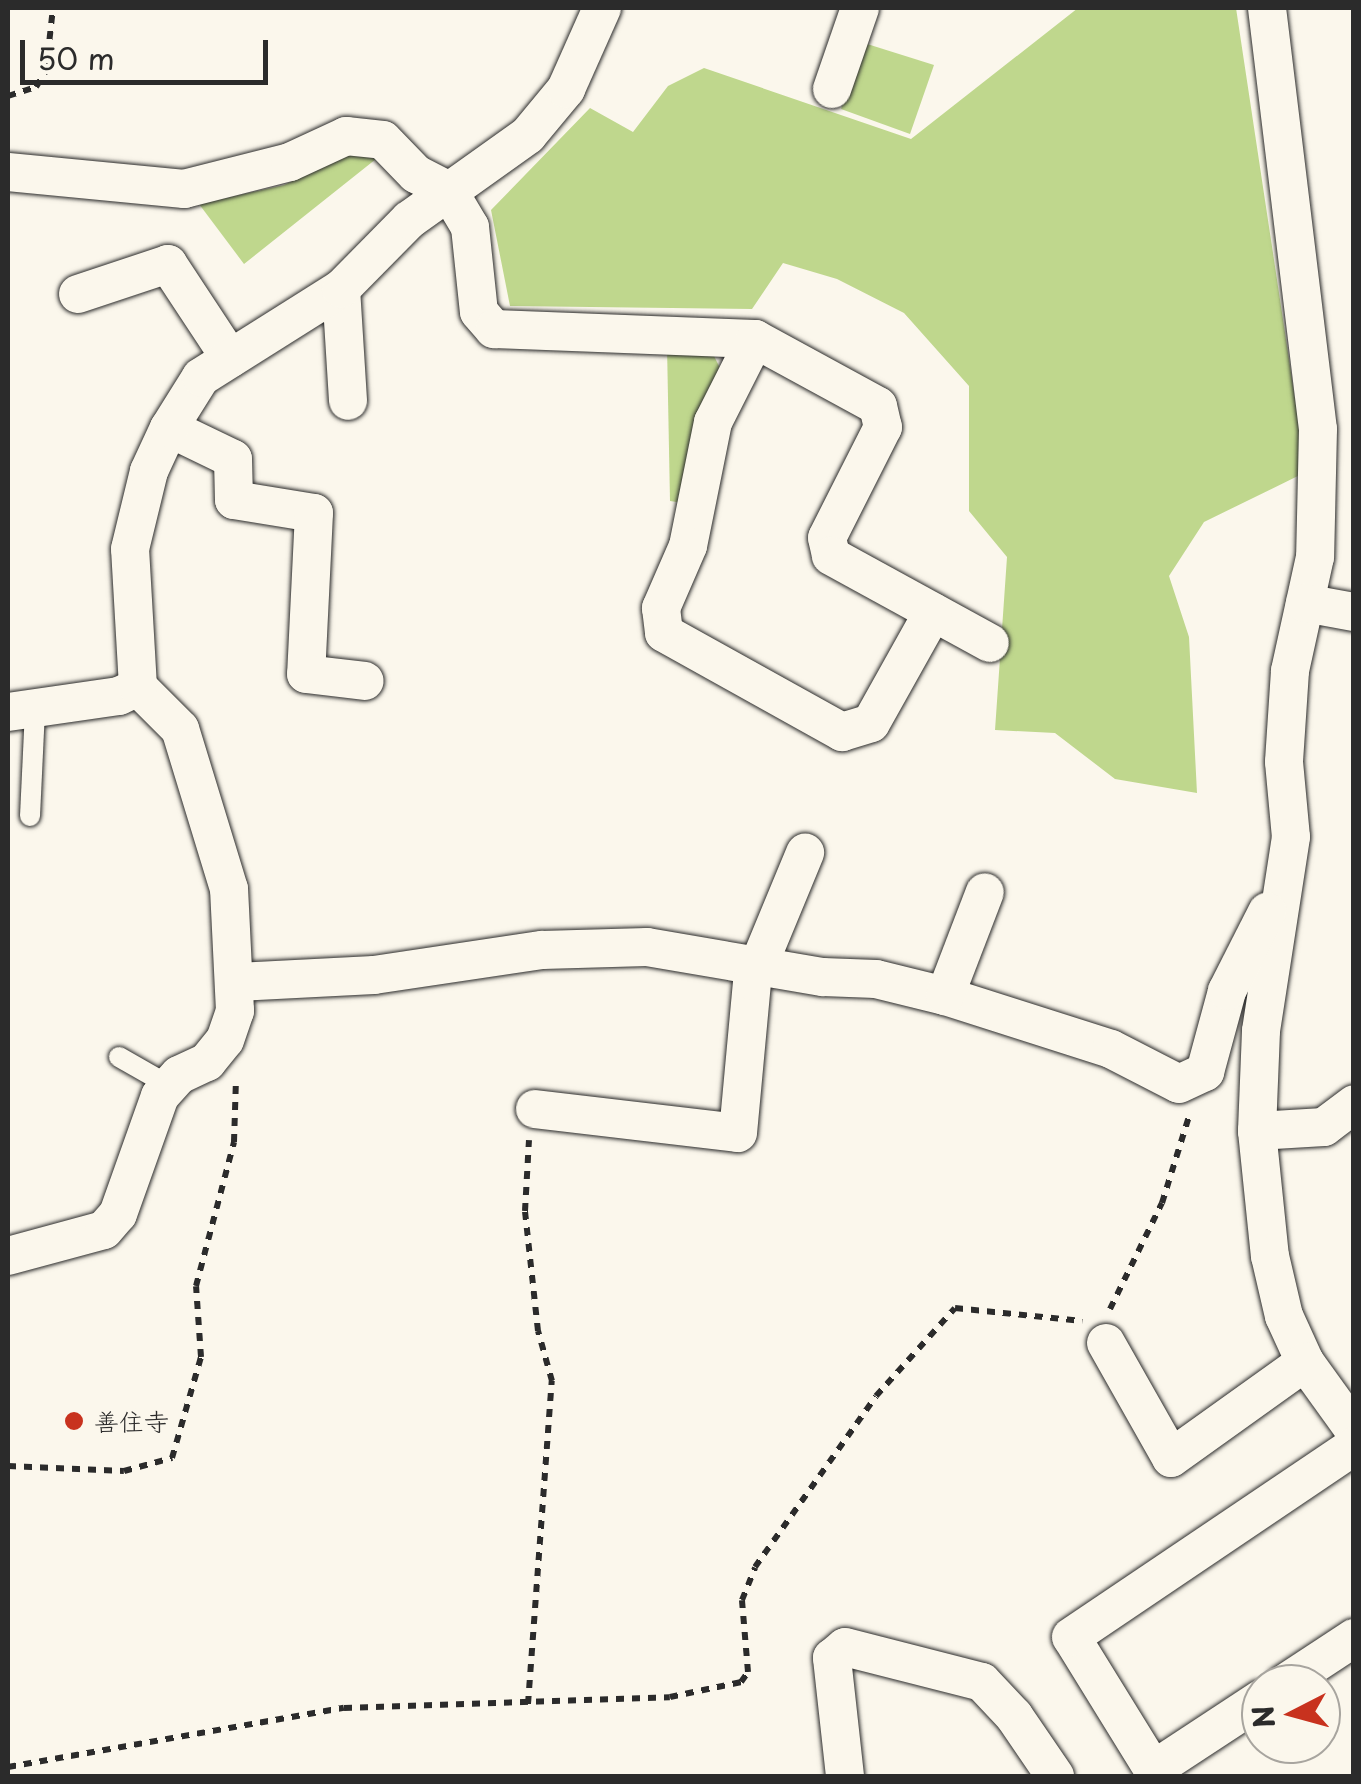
<!DOCTYPE html>
<meta charset="utf-8">
<style>
body{margin:0}
#map{position:relative;width:1361px;height:1784px;overflow:hidden;background:#fbf7ec;font-family:"Playpen Sans","Klee One",sans-serif}
div>[style]{position:absolute}
.green>*{inset:0;background:#bfd78d}
.path>*{height:6px;margin-top:-3px;transform-origin:0;background:repeating-linear-gradient(90deg,#2b2b2b 0 8px,transparent 0 16px)}
.roads{filter:drop-shadow(0 0 2px #2b2b2b) drop-shadow(0 0 2px #2b2b2b)}
.service>*{height:20px;margin:-10px;padding:0 10px;transform-origin:10px;border-radius:10px;background:#fbf7ec}
.minor>*{height:38px;margin:-19px;padding:0 19px;transform-origin:19px;border-radius:19px;background:#fbf7ec}
.dots>*{width:28px;height:28px;translate:-50% -50%;box-sizing:border-box;border:5px solid #fbf7ec;border-radius:50%}
span{translate:-50% -50%;white-space:nowrap;text-align:center;line-height:1.15;-webkit-text-stroke:8px #fbf7ec;paint-order:stroke}
.poi-label{font-size:25px;color:#2b2b2b}
.left{translate:0 -50%;text-align:left}
.frame{position:absolute;inset:0;border:10px solid #2b2b2b;pointer-events:none}
.north{position:absolute;left:1241px;top:1664px;width:100px;height:100px;box-sizing:border-box;background:#fbf7ec;border:2px solid #a8a59f;border-radius:50%;rotate:264deg;font-size:28px;font-weight:700;line-height:40px;text-align:center;color:#2b2b2b}
.north::after{content:'';display:block;margin:auto;width:35px;height:45px;background:#c8321e;clip-path:polygon(50% 0,100% 100%,50% 72%,0 100%)}
.scale{position:absolute;left:20px;top:40px;width:248px;height:45px;box-sizing:border-box;border:5px solid #2b2b2b;border-top:0;padding-left:12px;font-size:30px;line-height:35px;white-space:nowrap;color:#2b2b2b;-webkit-text-stroke:8px #fbf7ec;paint-order:stroke}
</style>
<div id="map">
<div class="green">
<div style="clip-path:polygon(1078px 8px,1236px 8px,1306px 472px,1204px 522px,1169px 576px,1189px 637px,1197px 793px,1115px 779px,1055px 733px,995px 730px,1007px 557px,969px 511px,969px 386px,904px 313px,837px 279px,783px 263px,752px 309px,510px 306px,491px 210px,590px 108px,633px 132px,668px 86px,704px 68px,911px 139px)"></div>
<div style="clip-path:polygon(864px 43px,934px 65px,910px 134px,841px 109px)"></div>
<div style="clip-path:polygon(350px 153px,376px 159px,244px 264px,199px 204px,284px 185px)"></div>
<div style="clip-path:polygon(667px 346px,710px 348px,721px 370px,683px 503px,670px 501px)"></div>
</div>
<div class="path">
<div style="left:8px;top:96px;width:29px;rotate:-18deg"></div>
<div style="left:36px;top:87px;width:19px;rotate:-58deg"></div>
<div style="left:46px;top:71px;width:63px;rotate:-83.7deg"></div>
<div style="left:1110px;top:1309px;width:118px;rotate:-63.9deg"></div>
<div style="left:1162px;top:1203px;width:94px;rotate:-72.7deg"></div>
<div style="left:8px;top:1466px;width:116px;rotate:2.5deg"></div>
<div style="left:124px;top:1471px;width:50px;rotate:-15.2deg"></div>
<div style="left:172px;top:1458px;width:105px;rotate:-74deg"></div>
<div style="left:201px;top:1357px;width:71px;rotate:-94deg"></div>
<div style="left:196px;top:1286px;width:149px;rotate:-75.2deg"></div>
<div style="left:234px;top:1142px;width:64px;rotate:-88.2deg"></div>
<div style="left:528px;top:1704px;width:324px;rotate:-85.8deg"></div>
<div style="left:552px;top:1381px;width:52px;rotate:-105.6deg"></div>
<div style="left:538px;top:1331px;width:121px;rotate:-96.2deg"></div>
<div style="left:525px;top:1211px;width:71px;rotate:-86.8deg"></div>
<div style="left:8px;top:1767px;width:341px;rotate:-10deg"></div>
<div style="left:344px;top:1708px;width:326px;rotate:-1.9deg"></div>
<div style="left:670px;top:1697px;width:73px;rotate:-11.9deg"></div>
<div style="left:741px;top:1682px;width:12px;rotate:-55deg"></div>
<div style="left:748px;top:1672px;width:72px;rotate:-94.8deg"></div>
<div style="left:742px;top:1600px;width:35px;rotate:-68deg"></div>
<div style="left:755px;top:1567px;width:209px;rotate:-54.7deg"></div>
<div style="left:876px;top:1396px;width:118px;rotate:-48.1deg"></div>
<div style="left:955px;top:1308px;width:128px;rotate:5.8deg"></div>
</div>
<div class="roads">
<div class="service">
<div style="left:30px;top:816px;width:108px;rotate:-87.3deg"></div>
<div style="left:119px;top:1057px;width:59px;rotate:29.6deg"></div>
</div>
<div class="minor">
<div style="left:1267px;top:8px;width:424px;rotate:83.1deg"></div>
<div style="left:1318px;top:429px;width:128px;rotate:91.3deg"></div>
<div style="left:1315px;top:557px;width:117px;rotate:102.4deg"></div>
<div style="left:1290px;top:671px;width:91px;rotate:93.8deg"></div>
<div style="left:1284px;top:762px;width:75px;rotate:84.7deg"></div>
<div style="left:1291px;top:837px;width:196px;rotate:98.8deg"></div>
<div style="left:1261px;top:1031px;width:100px;rotate:92.3deg"></div>
<div style="left:1257px;top:1131px;width:126px;rotate:84.1deg"></div>
<div style="left:1270px;top:1256px;width:62px;rotate:76.9deg"></div>
<div style="left:1284px;top:1316px;width:51px;rotate:65.5deg"></div>
<div style="left:1305px;top:1362px;width:84px;rotate:54.2deg"></div>
<div style="left:832px;top:89px;width:86px;rotate:-70.9deg"></div>
<div style="left:8px;top:172px;width:177px;rotate:5.5deg"></div>
<div style="left:184px;top:189px;width:109px;rotate:-14.3deg"></div>
<div style="left:290px;top:162px;width:62px;rotate:-24.9deg"></div>
<div style="left:346px;top:136px;width:37px;rotate:6deg"></div>
<div style="left:383px;top:140px;width:47px;rotate:45.9deg"></div>
<div style="left:416px;top:174px;width:36px;rotate:27deg"></div>
<div style="left:448px;top:190px;width:43px;rotate:59.3deg"></div>
<div style="left:470px;top:227px;width:85px;rotate:84deg"></div>
<div style="left:479px;top:312px;width:23px;rotate:49deg"></div>
<div style="left:494px;top:329px;width:261px;rotate:2.2deg"></div>
<div style="left:755px;top:339px;width:140px;rotate:28.6deg"></div>
<div style="left:878px;top:406px;width:22px;rotate:77deg"></div>
<div style="left:883px;top:427px;width:124px;rotate:116.8deg"></div>
<div style="left:827px;top:538px;width:18px;rotate:77deg"></div>
<div style="left:831px;top:556px;width:181px;rotate:28.7deg"></div>
<div style="left:341px;top:289px;width:112px;rotate:86.4deg"></div>
<div style="left:78px;top:294px;width:95px;rotate:-18.4deg"></div>
<div style="left:168px;top:264px;width:113px;rotate:56.6deg"></div>
<div style="left:755px;top:339px;width:93px;rotate:116.8deg"></div>
<div style="left:713px;top:422px;width:126px;rotate:101.4deg"></div>
<div style="left:688px;top:546px;width:68px;rotate:113.5deg"></div>
<div style="left:661px;top:608px;width:25px;rotate:83deg"></div>
<div style="left:664px;top:633px;width:204px;rotate:29.1deg"></div>
<div style="left:842px;top:732px;width:30px;rotate:-17deg"></div>
<div style="left:871px;top:723px;width:127px;rotate:-60.8deg"></div>
<div style="left:169px;top:428px;width:71px;rotate:25.8deg"></div>
<div style="left:233px;top:459px;width:41px;rotate:88.6deg"></div>
<div style="left:234px;top:500px;width:81px;rotate:9.2deg"></div>
<div style="left:314px;top:513px;width:161px;rotate:92.8deg"></div>
<div style="left:306px;top:674px;width:59px;rotate:6.8deg"></div>
<div style="left:1305px;top:603px;width:50px;rotate:10.4deg"></div>
<div style="left:8px;top:712px;width:112px;rotate:-8.2deg"></div>
<div style="left:119px;top:696px;width:21px;rotate:-25deg"></div>
<div style="left:237px;top:982px;width:137px;rotate:-2.9deg"></div>
<div style="left:374px;top:975px;width:170px;rotate:-8.5deg"></div>
<div style="left:542px;top:950px;width:105px;rotate:-1.6deg"></div>
<div style="left:647px;top:947px;width:179px;rotate:9.7deg"></div>
<div style="left:823px;top:977px;width:53px;rotate:2.2deg"></div>
<div style="left:876px;top:979px;width:71px;rotate:13.8deg"></div>
<div style="left:945px;top:996px;width:174px;rotate:17.7deg"></div>
<div style="left:1111px;top:1049px;width:76px;rotate:27.2deg"></div>
<div style="left:1179px;top:1084px;width:29px;rotate:-25deg"></div>
<div style="left:1205px;top:1072px;width:84px;rotate:-74.8deg"></div>
<div style="left:1227px;top:991px;width:89px;rotate:-63.1deg"></div>
<div style="left:945px;top:996px;width:111px;rotate:-69deg"></div>
<div style="left:535px;top:1109px;width:204px;rotate:6.7deg"></div>
<div style="left:738px;top:1133px;width:153px;rotate:-84.7deg"></div>
<div style="left:752px;top:981px;width:139px;rotate:-67.5deg"></div>
<div style="left:1257px;top:1131px;width:67px;rotate:-3.4deg"></div>
<div style="left:1324px;top:1127px;width:38px;rotate:-37deg"></div>
<div style="left:8px;top:1256px;width:99px;rotate:-15.2deg"></div>
<div style="left:104px;top:1230px;width:21px;rotate:-49deg"></div>
<div style="left:118px;top:1214px;width:125px;rotate:-70.4deg"></div>
<div style="left:160px;top:1096px;width:28px;rotate:-48deg"></div>
<div style="left:179px;top:1075px;width:31px;rotate:-25deg"></div>
<div style="left:207px;top:1062px;width:28px;rotate:-51deg"></div>
<div style="left:225px;top:1040px;width:31px;rotate:-71deg"></div>
<div style="left:235px;top:1011px;width:122px;rotate:-92.8deg"></div>
<div style="left:229px;top:889px;width:167px;rotate:-107deg"></div>
<div style="left:180px;top:729px;width:59px;rotate:-135deg"></div>
<div style="left:138px;top:687px;width:138px;rotate:-93.3deg"></div>
<div style="left:130px;top:549px;width:80px;rotate:-76.3deg"></div>
<div style="left:149px;top:471px;width:47px;rotate:-65.1deg"></div>
<div style="left:169px;top:428px;width:60px;rotate:-57.9deg"></div>
<div style="left:201px;top:377px;width:165px;rotate:-32.2deg"></div>
<div style="left:341px;top:289px;width:97px;rotate:-45.4deg"></div>
<div style="left:409px;top:220px;width:146px;rotate:-35.5deg"></div>
<div style="left:528px;top:135px;width:60px;rotate:-50.4deg"></div>
<div style="left:566px;top:89px;width:89px;rotate:-66deg"></div>
<div style="left:1106px;top:1343px;width:132px;rotate:60.5deg"></div>
<div style="left:1171px;top:1458px;width:165px;rotate:-35.6deg"></div>
<div style="left:1284px;top:1684px;width:84px;rotate:-33.3deg"></div>
<div style="left:1153px;top:1770px;width:129px;rotate:-33.3deg"></div>
<div style="left:845px;top:1776px;width:119px;rotate:-96.3deg"></div>
<div style="left:832px;top:1658px;width:17px;rotate:-40deg"></div>
<div style="left:845px;top:1647px;width:141px;rotate:14.3deg"></div>
<div style="left:982px;top:1682px;width:47px;rotate:46.7deg"></div>
<div style="left:1014px;top:1716px;width:73px;rotate:55.7deg"></div>
<div style="left:1157px;top:1776px;width:163px;rotate:-121.7deg"></div>
<div style="left:1071px;top:1637px;width:341px;rotate:-34deg"></div>
</div>
</div>
<div class="dots">
<div style="left:74px;top:1421px;background:#c8321e"></div>
</div>
<div class="poi-label">
<span class="left" style="left:94px;top:1421px">善住寺</span>
</div>
<div class="frame"></div>
<div class="north">N</div>
<div class="scale">50 m</div>
</div>
